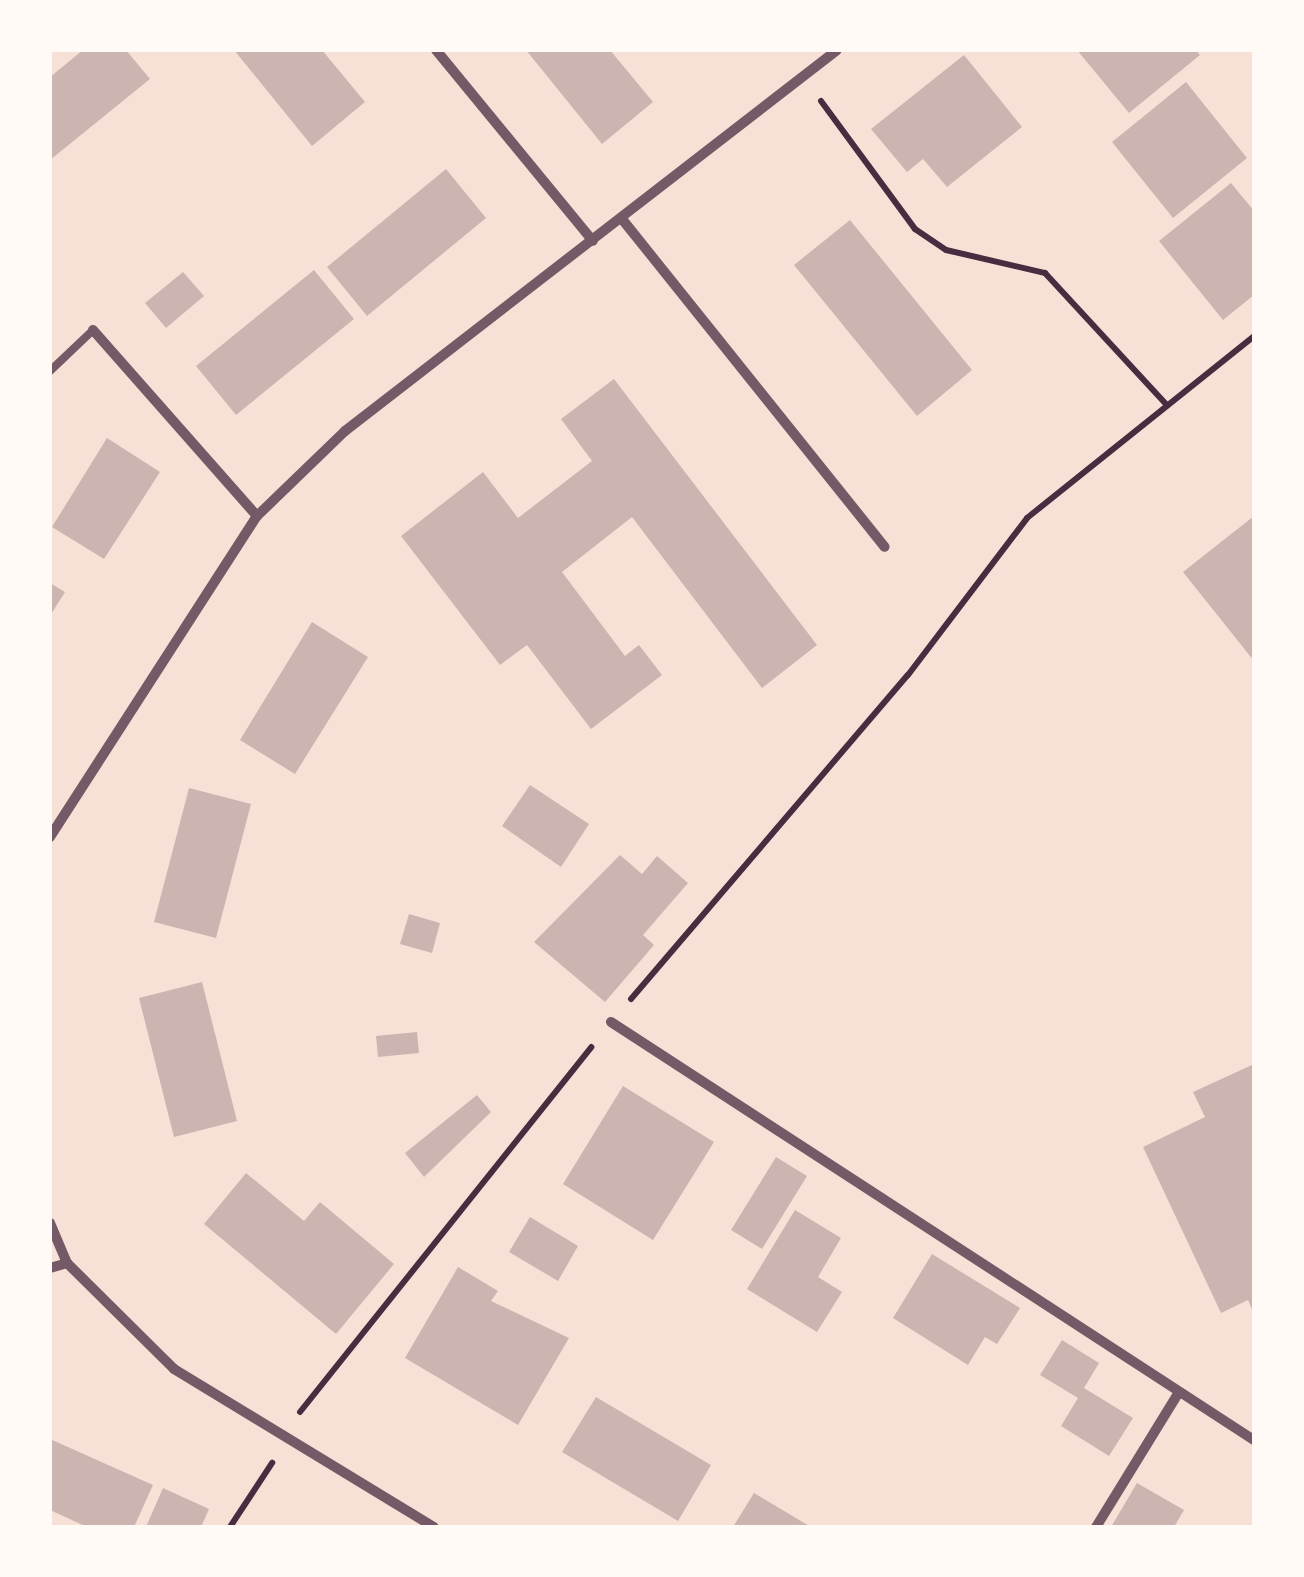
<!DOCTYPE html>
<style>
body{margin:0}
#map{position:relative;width:1304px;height:1577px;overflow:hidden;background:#f7e1d7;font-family:Roboto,sans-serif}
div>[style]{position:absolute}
.building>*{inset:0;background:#ccb4b1}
.path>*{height:6px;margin:-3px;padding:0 3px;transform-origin:3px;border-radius:3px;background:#4a2c40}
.service>*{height:8px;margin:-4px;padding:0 4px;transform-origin:4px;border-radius:4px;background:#755966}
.minor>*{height:10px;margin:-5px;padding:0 5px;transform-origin:5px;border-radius:5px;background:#755966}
span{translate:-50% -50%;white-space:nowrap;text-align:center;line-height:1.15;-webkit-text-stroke:8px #fffaf5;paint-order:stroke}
.frame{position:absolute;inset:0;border:52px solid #fffaf5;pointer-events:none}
</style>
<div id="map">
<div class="building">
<div style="clip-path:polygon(83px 50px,126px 50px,150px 79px,50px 160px,50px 77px)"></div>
<div style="clip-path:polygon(234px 50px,322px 50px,365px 102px,312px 146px)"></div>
<div style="clip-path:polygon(526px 50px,610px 50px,653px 102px,602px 144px)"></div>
<div style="clip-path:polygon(1077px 50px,1196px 50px,1200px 55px,1129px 113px)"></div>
<div style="clip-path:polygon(964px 55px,1022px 127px,947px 187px,923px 159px,907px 172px,871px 129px)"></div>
<div style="clip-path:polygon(1186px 82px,1247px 158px,1173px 218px,1112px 142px)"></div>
<div style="clip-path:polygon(446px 169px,486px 218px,367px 316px,327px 267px)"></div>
<div style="clip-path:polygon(1231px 183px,1254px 211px,1254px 295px,1223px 320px,1159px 241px)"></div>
<div style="clip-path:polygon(850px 220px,972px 370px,917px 416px,794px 265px)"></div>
<div style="clip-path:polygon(314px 270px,354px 319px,236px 415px,196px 366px)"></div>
<div style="clip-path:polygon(183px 272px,204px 296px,166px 328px,145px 303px)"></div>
<div style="clip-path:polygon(614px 379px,817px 645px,762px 688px,632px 517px,562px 572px,625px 656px,639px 645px,662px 675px,591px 729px,527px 645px,500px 665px,401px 536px,483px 472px,518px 518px,592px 461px,561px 419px)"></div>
<div style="clip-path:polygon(107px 438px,160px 472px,104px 559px,52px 527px)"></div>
<div style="clip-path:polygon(1254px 516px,1254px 661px,1183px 572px)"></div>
<div style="clip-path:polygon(50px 583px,65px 592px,50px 616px)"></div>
<div style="clip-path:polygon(312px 622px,368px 657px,295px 774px,240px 740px)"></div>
<div style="clip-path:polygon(530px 785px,589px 824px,561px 867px,502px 826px)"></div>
<div style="clip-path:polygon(189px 788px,251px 804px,216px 938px,154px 922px)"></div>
<div style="clip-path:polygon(620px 855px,642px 874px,657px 856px,688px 883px,643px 935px,654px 945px,605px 1002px,534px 942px)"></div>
<div style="clip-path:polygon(409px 914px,440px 923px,432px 953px,400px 944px)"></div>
<div style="clip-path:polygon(202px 982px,237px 1121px,174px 1137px,139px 998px)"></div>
<div style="clip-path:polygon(417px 1032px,419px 1053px,378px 1057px,376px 1036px)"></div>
<div style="clip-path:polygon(1252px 1065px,1254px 1314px,1248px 1300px,1221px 1313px,1143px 1147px,1205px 1117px,1193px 1092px)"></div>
<div style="clip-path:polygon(623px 1086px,714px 1142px,653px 1240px,563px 1184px)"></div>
<div style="clip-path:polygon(477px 1095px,491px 1112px,424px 1177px,405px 1153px)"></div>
<div style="clip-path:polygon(776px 1157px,807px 1176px,762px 1249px,731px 1230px)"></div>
<div style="clip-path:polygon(246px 1173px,304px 1221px,320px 1202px,394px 1264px,336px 1334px,204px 1224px)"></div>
<div style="clip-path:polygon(795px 1210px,841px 1238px,818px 1277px,842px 1292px,817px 1332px,747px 1289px)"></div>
<div style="clip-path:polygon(530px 1217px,578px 1246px,558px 1281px,509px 1252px)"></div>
<div style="clip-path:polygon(932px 1254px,1020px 1308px,997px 1344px,985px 1337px,968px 1365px,893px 1318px)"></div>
<div style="clip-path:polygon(458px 1267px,498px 1291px,491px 1301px,569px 1338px,518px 1425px,405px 1358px)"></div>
<div style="clip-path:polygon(1062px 1340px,1099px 1363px,1084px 1388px,1133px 1418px,1109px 1456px,1061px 1426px,1078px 1398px,1040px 1375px)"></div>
<div style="clip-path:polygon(596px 1397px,711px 1465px,678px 1521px,562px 1452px)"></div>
<div style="clip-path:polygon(50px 1439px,153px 1485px,134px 1527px,87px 1527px,50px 1510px)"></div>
<div style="clip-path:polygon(1137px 1483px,1184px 1510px,1174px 1527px,1111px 1527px)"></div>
<div style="clip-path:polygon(163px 1488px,209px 1509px,201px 1527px,146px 1527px)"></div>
<div style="clip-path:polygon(754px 1493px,811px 1527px,733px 1527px)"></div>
</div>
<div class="path">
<div style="left:821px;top:101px;width:159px;rotate:53.7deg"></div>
<div style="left:915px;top:229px;width:37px;rotate:34deg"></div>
<div style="left:946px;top:250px;width:102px;rotate:13.1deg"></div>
<div style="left:1045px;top:273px;width:180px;rotate:47.3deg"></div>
<div style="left:631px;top:999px;width:426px;rotate:-49.5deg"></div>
<div style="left:908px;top:675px;width:197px;rotate:-52.8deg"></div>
<div style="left:1027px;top:518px;width:291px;rotate:-38.7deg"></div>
<div style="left:300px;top:1412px;width:467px;rotate:-51.4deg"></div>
<div style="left:230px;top:1527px;width:77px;rotate:-56.7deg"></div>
</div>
<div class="service">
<div style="left:50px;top:371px;width:59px;rotate:-43.6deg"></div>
</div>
<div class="minor">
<div style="left:436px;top:50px;width:247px;rotate:50.6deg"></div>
<div style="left:622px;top:219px;width:420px;rotate:51.3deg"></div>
<div style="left:93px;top:330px;width:248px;rotate:48.6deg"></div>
<div style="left:50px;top:837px;width:382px;rotate:-57.2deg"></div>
<div style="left:257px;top:516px;width:122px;rotate:-44deg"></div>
<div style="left:345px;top:431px;width:622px;rotate:-37.75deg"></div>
<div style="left:611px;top:1022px;width:767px;rotate:33.03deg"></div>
<div style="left:50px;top:1223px;width:43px;rotate:67deg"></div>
<div style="left:67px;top:1263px;width:151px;rotate:44.7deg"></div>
<div style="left:174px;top:1369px;width:304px;rotate:31.3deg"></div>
<div style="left:50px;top:1268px;width:18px;rotate:-16deg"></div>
<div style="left:1096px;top:1527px;width:158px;rotate:-58.4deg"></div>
</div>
<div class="frame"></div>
</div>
